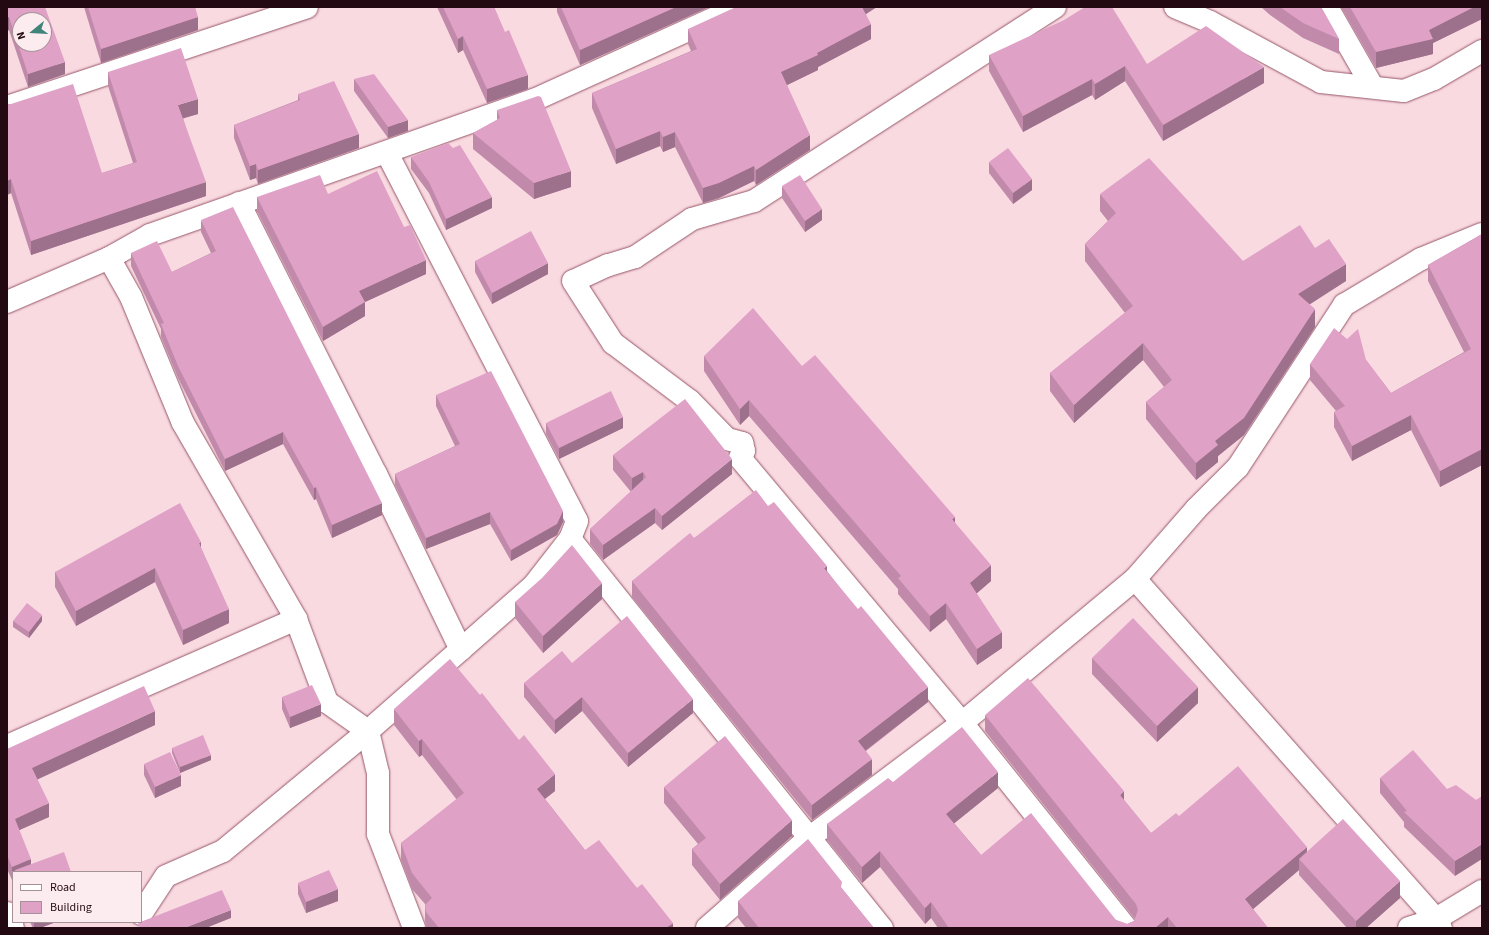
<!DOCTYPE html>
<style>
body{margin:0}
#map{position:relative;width:1489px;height:935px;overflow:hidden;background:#f9dae1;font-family:"Source Sans 3",sans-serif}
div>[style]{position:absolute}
.roads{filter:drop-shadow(0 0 1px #975568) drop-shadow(0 0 1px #975568)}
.minor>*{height:22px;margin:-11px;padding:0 11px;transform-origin:11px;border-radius:11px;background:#fff}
.wall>*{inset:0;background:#c18aab}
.shaded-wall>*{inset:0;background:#9d718b}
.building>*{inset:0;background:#e0a1c7}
span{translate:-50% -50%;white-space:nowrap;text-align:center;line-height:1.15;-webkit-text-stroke:4px #fcecef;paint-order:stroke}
.frame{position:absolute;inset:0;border:8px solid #230a12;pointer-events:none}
.legend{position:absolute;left:12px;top:871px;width:130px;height:52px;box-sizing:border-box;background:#fcecef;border:1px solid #a59297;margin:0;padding:5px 7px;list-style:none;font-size:12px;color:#230a12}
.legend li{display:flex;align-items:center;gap:8px;height:20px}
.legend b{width:20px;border:1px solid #a59297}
.north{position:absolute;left:12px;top:12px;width:40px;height:40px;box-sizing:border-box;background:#fcecef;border:1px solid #a59297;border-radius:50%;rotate:252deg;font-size:11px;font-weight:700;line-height:16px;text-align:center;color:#230a12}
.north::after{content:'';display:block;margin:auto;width:14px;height:18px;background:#40847a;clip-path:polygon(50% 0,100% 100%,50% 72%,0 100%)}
</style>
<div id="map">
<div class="roads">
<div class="minor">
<div style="left:1055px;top:7px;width:358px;rotate:147.2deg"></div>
<div style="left:754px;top:201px;width:65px;rotate:163.8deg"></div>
<div style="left:692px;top:219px;width:69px;rotate:146.3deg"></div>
<div style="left:635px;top:257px;width:28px;rotate:163deg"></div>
<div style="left:608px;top:265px;width:38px;rotate:155deg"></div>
<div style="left:573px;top:281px;width:74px;rotate:57.2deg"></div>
<div style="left:613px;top:343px;width:96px;rotate:37deg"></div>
<div style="left:690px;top:401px;width:53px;rotate:45.8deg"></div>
<div style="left:727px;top:439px;width:16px;rotate:15deg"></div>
<div style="left:742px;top:443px;width:8px;rotate:76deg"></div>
<div style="left:744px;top:451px;width:8px;rotate:120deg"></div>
<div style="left:740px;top:458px;width:346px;rotate:50deg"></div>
<div style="left:962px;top:723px;width:263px;rotate:51.3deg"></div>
<div style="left:1175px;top:7px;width:38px;rotate:23deg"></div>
<div style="left:1210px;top:22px;width:126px;rotate:28.4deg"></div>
<div style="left:1321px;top:82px;width:83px;rotate:6.2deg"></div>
<div style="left:1404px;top:91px;width:32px;rotate:-22deg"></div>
<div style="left:1434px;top:79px;width:56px;rotate:-30.3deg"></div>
<div style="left:1327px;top:7px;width:91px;rotate:60.3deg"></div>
<div style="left:7px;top:107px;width:316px;rotate:-18.4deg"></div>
<div style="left:387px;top:153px;width:414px;rotate:62.7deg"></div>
<div style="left:577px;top:521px;width:19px;rotate:111deg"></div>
<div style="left:570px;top:539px;width:499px;rotate:51.3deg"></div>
<div style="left:239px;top:203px;width:304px;rotate:63.2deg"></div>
<div style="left:376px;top:474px;width:195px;rotate:64.2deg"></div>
<div style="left:109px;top:258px;width:45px;rotate:60.6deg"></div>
<div style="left:131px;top:297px;width:136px;rotate:67.6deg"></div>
<div style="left:183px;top:423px;width:226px;rotate:60deg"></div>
<div style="left:296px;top:619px;width:89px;rotate:69.5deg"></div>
<div style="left:327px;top:702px;width:50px;rotate:35.3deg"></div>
<div style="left:368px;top:731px;width:221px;rotate:-41.3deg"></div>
<div style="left:534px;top:585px;width:58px;rotate:-52deg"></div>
<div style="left:7px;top:302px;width:111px;rotate:-23.3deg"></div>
<div style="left:109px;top:258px;width:47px;rotate:-29.3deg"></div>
<div style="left:150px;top:235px;width:407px;rotate:-19.4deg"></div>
<div style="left:534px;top:100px;width:225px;rotate:-24.4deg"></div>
<div style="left:1135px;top:579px;width:454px;rotate:48.5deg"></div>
<div style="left:1436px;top:919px;width:10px;rotate:61deg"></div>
<div style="left:7px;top:746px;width:316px;rotate:-23.7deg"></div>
<div style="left:7px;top:913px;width:16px;rotate:68deg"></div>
<div style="left:141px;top:914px;width:45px;rotate:-56.7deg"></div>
<div style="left:166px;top:876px;width:62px;rotate:-23.7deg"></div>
<div style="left:223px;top:851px;width:188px;rotate:-39.6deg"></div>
<div style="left:368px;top:731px;width:43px;rotate:76.6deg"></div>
<div style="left:378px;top:773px;width:61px;rotate:90deg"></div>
<div style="left:378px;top:834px;width:101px;rotate:69deg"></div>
<div style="left:707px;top:928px;width:136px;rotate:-41.4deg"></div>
<div style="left:809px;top:838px;width:191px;rotate:-36.9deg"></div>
<div style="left:962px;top:723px;width:225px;rotate:-39.8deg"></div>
<div style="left:1135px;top:579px;width:93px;rotate:-48.9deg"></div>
<div style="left:1196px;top:509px;width:59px;rotate:-45deg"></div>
<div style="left:1238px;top:467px;width:194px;rotate:-56.8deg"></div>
<div style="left:1344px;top:305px;width:90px;rotate:-30.9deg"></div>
<div style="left:1421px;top:259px;width:66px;rotate:-22.3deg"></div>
<div style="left:1409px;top:928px;width:28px;rotate:-18deg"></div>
<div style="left:1436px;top:919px;width:54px;rotate:-31.3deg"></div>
</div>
</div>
<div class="wall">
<div style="clip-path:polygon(7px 7px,65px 74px,28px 87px,9px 30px,7px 31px)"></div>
<div style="clip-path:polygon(84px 7px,195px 7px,198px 30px,101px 63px)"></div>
<div style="clip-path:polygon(437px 7px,494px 7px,528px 89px,487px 103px,463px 50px,458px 53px)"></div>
<div style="clip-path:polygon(557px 7px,709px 7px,580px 65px,557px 12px)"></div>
<div style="clip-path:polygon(1261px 7px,1321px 7px,1339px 39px,1339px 54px,1303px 38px,1270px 15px)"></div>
<div style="clip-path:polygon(1341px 7px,1482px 7px,1482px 19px,1433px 43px,1433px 54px,1376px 68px)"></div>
<div style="clip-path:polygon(866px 14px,871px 39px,818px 67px,818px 70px,787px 85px,810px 150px,756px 185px,754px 181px,719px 198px,703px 203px,675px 147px,663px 152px,660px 146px,616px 164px,592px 108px,592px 93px,691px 51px,688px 44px,688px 29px)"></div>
<div style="clip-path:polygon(989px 55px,1147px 64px,1264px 83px,1163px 141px,1125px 81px,1095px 100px,1092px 95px,1023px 132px,989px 71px)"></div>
<div style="clip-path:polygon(108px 72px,198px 114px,183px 118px,206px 196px,31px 255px,11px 193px,7px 195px,7px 104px,102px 173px,133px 163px,108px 86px)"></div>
<div style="clip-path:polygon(354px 79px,408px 131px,388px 138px,354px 91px)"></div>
<div style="clip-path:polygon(298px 94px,359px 148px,258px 184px,256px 178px,250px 180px,234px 138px,234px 125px,298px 100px)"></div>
<div style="clip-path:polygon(497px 110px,571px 187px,534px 199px,473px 149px,473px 133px,497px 120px)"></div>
<div style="clip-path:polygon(411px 157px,492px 208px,446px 230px,429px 193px,411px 169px)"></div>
<div style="clip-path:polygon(989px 162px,1032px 190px,1013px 204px,989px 173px)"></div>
<div style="clip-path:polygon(782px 186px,822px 220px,805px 232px,782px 198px)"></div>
<div style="clip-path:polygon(328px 194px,426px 274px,365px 302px,365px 316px,323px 341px,257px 211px,257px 197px)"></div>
<div style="clip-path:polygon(1100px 194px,1243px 261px,1315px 248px,1346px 281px,1309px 304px,1315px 327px,1244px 435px,1218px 456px,1218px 462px,1196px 480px,1146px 419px,1146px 402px,1164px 387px,1143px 360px,1074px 423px,1050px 391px,1050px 373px,1125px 313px,1085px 261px,1085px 244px,1108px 221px,1100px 211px)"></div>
<div style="clip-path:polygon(201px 220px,382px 515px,332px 538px,316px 499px,314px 500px,283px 444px,225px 471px,178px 378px,161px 337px,161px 329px,131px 266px,131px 253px,172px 272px,211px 253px,201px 232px)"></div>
<div style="clip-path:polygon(1482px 234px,1482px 465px,1440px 487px,1411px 430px,1352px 461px,1334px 427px,1334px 412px,1336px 411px,1310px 380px,1310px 364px,1366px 360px,1391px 393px,1464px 352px,1428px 281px,1428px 265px)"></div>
<div style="clip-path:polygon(475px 261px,548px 274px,492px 304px,475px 272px)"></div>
<div style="clip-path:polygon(704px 356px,802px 366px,955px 523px,991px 581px,976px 594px,1002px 648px,977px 665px,946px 619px,930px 632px,898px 594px,898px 589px,749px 416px,740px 425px,704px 371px)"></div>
<div style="clip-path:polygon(436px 395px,563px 522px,557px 535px,511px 561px,490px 524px,426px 549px,395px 485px,395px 474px,455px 446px,436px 406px)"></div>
<div style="clip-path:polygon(546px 423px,623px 428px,559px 459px,546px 434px)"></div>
<div style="clip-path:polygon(613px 455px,732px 474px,662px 530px,655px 523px,603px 560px,590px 544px,590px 529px,631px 492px,613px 470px)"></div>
<div style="clip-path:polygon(768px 506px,827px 571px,928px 702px,866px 751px,872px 775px,812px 820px,632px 597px,632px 581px,694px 538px)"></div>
<div style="clip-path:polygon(201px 548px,229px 623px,183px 645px,155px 582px,76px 626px,55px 587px,55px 572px)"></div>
<div style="clip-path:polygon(602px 599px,543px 653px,515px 618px,515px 602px)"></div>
<div style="clip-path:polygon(13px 621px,42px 621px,29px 638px,13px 627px)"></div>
<div style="clip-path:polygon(1092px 658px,1198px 703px,1157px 742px,1092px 674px)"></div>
<div style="clip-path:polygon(572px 663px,693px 713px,628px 767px,582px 711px,555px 734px,524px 697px,524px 683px)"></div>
<div style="clip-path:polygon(282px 697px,321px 716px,290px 728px,282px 709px)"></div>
<div style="clip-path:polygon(394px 709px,555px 791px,545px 799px,585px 850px,637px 888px,673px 928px,426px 928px,425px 921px,425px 904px,412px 889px,401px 860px,401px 843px,457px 800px,422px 755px,419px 757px,394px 725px)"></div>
<div style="clip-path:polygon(985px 715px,1124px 800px,1151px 833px,1179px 816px,1307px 852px,1400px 898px,1366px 928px,1347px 928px,1299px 875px,1299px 870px,1253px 909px,1268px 928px,938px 928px,931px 918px,925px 924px,880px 867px,862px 883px,827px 840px,827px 824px,893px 782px,998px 788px,954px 823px,981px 855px,1116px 920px,1127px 924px,1134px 921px,1135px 919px,985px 731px)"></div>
<div style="clip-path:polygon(155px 725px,37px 779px,49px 817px,19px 830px,31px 864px,71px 872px,13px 872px,13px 880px,12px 880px,7px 869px,7px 749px)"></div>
<div style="clip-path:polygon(172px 748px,211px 760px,180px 773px,172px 753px)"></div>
<div style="clip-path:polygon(144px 764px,181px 786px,155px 798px,144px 775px)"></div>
<div style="clip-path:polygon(1380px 778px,1447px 789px,1476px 800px,1455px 876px,1404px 827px,1404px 822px,1380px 793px)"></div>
<div style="clip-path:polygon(664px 787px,792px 836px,720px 900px,692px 865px,692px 849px,698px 844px,664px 803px)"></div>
<div style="clip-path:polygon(298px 883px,338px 901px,306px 913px,298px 894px)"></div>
<div style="clip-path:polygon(842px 889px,874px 928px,746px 928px,738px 918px,738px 901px)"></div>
<div style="clip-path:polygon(30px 922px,56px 922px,40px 928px,33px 928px)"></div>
</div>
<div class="shaded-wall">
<div style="clip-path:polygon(676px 7px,709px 7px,580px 65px,580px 50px)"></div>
<div style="clip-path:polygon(860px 7px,877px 7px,860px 18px)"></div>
<div style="clip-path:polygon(1474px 7px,1482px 7px,1482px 19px,1433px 43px,1433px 54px,1376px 68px,1376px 52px,1429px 30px)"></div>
<div style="clip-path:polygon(9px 17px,9px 30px,7px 31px,7px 18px)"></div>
<div style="clip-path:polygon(198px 17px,198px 30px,101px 63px,101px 49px)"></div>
<div style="clip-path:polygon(871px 24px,871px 39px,818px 67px,818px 70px,781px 88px,781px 72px,817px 53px)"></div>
<div style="clip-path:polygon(463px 36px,463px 50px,458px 53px,458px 39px)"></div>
<div style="clip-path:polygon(65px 62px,65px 74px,28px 87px,28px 74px)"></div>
<div style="clip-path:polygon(1125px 66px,1125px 81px,1095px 100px,1095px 84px)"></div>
<div style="clip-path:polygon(1264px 67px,1264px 83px,1163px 141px,1163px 125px)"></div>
<div style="clip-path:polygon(528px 75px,528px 89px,487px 103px,487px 89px)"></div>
<div style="clip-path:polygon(1092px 79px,1092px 95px,1023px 132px,1023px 116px)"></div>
<div style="clip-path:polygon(198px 99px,198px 114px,178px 120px,178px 105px)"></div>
<div style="clip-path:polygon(408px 120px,408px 131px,388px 138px,388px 127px)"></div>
<div style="clip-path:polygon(660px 131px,660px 146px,616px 164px,616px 149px)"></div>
<div style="clip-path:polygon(675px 132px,675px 147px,663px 152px,663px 137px)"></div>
<div style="clip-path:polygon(359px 134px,359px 148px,258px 184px,258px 170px)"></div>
<div style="clip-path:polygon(810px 135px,810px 150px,756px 185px,756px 170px)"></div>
<div style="clip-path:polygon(256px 164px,256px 178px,250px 180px,250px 166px)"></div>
<div style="clip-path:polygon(754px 166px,754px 181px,719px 198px,703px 203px,703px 188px)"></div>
<div style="clip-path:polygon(571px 171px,571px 187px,534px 199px,534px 183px)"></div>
<div style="clip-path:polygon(11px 179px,11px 193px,7px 195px,7px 181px)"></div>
<div style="clip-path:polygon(1032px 179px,1032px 190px,1013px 204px,1013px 193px)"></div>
<div style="clip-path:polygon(206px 182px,206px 196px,31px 255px,31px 241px)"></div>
<div style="clip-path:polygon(492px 197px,492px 208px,446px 230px,446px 219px)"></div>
<div style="clip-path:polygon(822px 209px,822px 220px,805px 232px,805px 221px)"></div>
<div style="clip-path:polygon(426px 260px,426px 274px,365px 302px,365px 316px,323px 341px,323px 327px,359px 291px)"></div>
<div style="clip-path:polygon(548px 263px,548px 274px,492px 304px,492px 293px)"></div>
<div style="clip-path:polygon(1346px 264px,1346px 281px,1298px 312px,1298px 294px)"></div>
<div style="clip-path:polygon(1315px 309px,1315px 327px,1244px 435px,1218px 456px,1218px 462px,1196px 480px,1196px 463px,1215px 441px)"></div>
<div style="clip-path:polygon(1143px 343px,1143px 360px,1074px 423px,1074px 405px)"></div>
<div style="clip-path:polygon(749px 400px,749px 416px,740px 425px,740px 409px)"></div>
<div style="clip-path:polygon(1411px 415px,1411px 430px,1352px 461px,1352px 446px)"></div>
<div style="clip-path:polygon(623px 417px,623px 428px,559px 459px,559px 448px)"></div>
<div style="clip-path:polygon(283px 432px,283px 444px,225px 471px,225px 459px)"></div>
<div style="clip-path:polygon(1482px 449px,1482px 465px,1440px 487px,1440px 471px)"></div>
<div style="clip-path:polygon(732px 459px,732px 474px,662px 530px,662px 516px)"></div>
<div style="clip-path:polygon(643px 472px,643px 487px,632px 493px,632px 478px)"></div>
<div style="clip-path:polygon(316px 487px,316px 499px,314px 500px,314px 488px)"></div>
<div style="clip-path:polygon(382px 503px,382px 515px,332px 538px,332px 525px)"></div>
<div style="clip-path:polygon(655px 508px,655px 523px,603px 560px,603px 545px)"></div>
<div style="clip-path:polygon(563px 511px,563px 522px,557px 535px,511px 561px,511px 550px)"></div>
<div style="clip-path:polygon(490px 512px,490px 524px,426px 549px,426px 538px)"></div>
<div style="clip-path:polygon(955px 517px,955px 533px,952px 519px)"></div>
<div style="clip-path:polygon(201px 542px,201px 556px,199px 543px)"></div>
<div style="clip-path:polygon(991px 565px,991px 581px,970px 599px,970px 583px)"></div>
<div style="clip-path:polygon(827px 566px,827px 581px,824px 568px)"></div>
<div style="clip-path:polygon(155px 568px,155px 582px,76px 626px,76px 611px)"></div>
<div style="clip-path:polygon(602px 583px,602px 599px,543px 653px,543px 636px)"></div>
<div style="clip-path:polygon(946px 603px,946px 619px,930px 632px,930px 616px)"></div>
<div style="clip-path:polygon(229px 609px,229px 623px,183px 645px,183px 630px)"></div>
<div style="clip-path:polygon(42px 615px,42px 621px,29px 638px,29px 632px)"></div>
<div style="clip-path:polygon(1002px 632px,1002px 648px,977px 665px,977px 649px)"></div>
<div style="clip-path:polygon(928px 687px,928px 702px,858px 756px,858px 741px)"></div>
<div style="clip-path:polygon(1198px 687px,1198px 703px,1157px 742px,1157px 726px)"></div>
<div style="clip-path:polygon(582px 697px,582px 711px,555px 734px,555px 720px)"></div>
<div style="clip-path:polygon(693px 699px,693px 713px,628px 767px,628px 753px)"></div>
<div style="clip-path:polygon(321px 704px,321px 716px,290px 728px,290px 717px)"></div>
<div style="clip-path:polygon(155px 711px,155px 725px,32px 782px,32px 768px)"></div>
<div style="clip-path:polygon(422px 739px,422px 755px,419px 757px,419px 741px)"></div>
<div style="clip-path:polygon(211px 755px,211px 760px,180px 773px,180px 767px)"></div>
<div style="clip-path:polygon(872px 759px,872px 775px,812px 820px,812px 805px)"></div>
<div style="clip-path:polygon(998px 772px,998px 788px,946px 830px,946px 814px)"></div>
<div style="clip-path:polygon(555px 774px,555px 791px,537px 805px,537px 789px)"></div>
<div style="clip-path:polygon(181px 775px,181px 786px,155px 798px,155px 787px)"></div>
<div style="clip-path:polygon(1124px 791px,1124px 807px,1120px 795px)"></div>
<div style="clip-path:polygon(49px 803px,49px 817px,15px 832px,15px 819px)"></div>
<div style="clip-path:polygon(792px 820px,792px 836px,720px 900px,720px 884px)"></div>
<div style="clip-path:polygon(1482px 844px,1482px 859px,1455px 876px,1455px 861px)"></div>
<div style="clip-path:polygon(1307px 847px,1307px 863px,1299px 859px,1299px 870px,1245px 916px,1245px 899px)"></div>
<div style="clip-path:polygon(880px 851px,880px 867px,862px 883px,862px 867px)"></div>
<div style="clip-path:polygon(31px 859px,31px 872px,15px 870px,15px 872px,13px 872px,13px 880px,12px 880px,12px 867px)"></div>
<div style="clip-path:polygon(1400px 881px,1400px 898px,1366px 928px,1356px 928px,1356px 921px)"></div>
<div style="clip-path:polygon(338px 889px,338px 901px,306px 913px,306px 902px)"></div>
<div style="clip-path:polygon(931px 902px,931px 918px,925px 924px,925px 908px)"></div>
<div style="clip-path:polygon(231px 910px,231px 918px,206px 928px,184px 928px)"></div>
<div style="clip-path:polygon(1168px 917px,1168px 928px,1155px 928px)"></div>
<div style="clip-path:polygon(34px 922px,56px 922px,40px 928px,34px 928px)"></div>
<div style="clip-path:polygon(673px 923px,673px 928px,666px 928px)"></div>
</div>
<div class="building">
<div style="clip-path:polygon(evenodd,7px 7px,45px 7px,65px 62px,28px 74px,9px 17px,7px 18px,7px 7px,20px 20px,44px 20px,44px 44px,20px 44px,20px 20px)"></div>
<div style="clip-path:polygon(88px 7px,195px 7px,198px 17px,101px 49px)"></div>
<div style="clip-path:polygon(443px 7px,494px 7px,505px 32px,509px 30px,528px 75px,487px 89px,463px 36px,458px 39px)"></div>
<div style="clip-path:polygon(561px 7px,676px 7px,580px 50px)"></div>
<div style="clip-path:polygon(736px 7px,862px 7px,871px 24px,817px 53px,818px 55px,781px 72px,810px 135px,756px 170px,754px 166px,719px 183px,703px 188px,675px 132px,663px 137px,660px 131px,616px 149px,592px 93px,697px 49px,688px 29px)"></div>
<div style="clip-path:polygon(1085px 7px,1112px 7px,1147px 64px,1206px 26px,1264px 67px,1163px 125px,1125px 66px,1095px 84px,1092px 79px,1023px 116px,989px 55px,1064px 20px)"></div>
<div style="clip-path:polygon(1280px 7px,1321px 7px,1339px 39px,1303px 23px)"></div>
<div style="clip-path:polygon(1350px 7px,1474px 7px,1429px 30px,1433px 39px,1376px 52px)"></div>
<div style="clip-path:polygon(181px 48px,198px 99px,178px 105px,206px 182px,31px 241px,11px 179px,7px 181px,7px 104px,11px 104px,73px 84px,102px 173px,137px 162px,108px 72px)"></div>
<div style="clip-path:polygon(374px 74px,408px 120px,388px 127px,354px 79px)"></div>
<div style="clip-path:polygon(334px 81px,359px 134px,258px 170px,256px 164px,250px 166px,234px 125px,300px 100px,298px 94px)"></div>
<div style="clip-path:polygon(538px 96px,541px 97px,571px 171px,534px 183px,473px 133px,500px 118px,497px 110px)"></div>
<div style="clip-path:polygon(448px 143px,453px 148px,460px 145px,492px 197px,446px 219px,429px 182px,411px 157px)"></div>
<div style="clip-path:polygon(1008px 148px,1032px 179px,1013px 193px,989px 162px)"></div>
<div style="clip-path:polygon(1149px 158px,1243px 261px,1300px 225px,1315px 248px,1329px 239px,1346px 264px,1298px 294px,1315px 309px,1244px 418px,1215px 441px,1218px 445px,1196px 463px,1146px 402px,1172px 380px,1143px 343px,1074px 405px,1050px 373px,1133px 306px,1085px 244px,1116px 213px,1100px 194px)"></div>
<div style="clip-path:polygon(377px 171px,404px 227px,410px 225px,426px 260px,359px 291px,365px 302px,323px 327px,257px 197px,320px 175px,328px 194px)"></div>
<div style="clip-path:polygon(800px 175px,822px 209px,805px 221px,782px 186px)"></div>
<div style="clip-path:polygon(233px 207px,382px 503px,332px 525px,316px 487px,314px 488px,283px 432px,225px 459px,178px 366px,161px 324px,164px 323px,131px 253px,157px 241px,172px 272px,216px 251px,201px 220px)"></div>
<div style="clip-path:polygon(531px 231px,548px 263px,492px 293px,475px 261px)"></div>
<div style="clip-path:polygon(1482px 234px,1482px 449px,1440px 471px,1411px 415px,1352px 446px,1334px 412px,1345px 406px,1310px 364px,1334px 328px,1347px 339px,1358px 329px,1366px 360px,1391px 393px,1471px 349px,1428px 265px)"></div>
<div style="clip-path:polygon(753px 308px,802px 366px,815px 355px,955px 517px,952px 519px,991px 565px,970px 583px,1002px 632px,977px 649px,946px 603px,930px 616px,898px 578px,901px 576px,749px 400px,740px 409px,704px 356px)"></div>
<div style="clip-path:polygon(491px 371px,563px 511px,557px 524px,511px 550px,490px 512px,426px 538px,395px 474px,460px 444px,436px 395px)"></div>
<div style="clip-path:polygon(611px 391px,623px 417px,559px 448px,546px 423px)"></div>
<div style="clip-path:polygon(685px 399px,732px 459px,662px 516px,655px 508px,603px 545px,590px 529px,646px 477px,643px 472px,632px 478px,613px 455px)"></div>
<div style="clip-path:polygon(756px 490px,768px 506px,774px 502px,827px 566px,824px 568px,858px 609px,861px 606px,928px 687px,858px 741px,872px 759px,812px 805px,632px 581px,690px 533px,694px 538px)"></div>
<div style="clip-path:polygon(180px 503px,201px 542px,199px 543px,229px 609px,183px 630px,155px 568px,76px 611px,55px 572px)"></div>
<div style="clip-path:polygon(572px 545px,602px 583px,543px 636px,515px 602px,542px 578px)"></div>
<div style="clip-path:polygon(27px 603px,42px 615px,29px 632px,13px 621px)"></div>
<div style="clip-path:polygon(627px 616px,693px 699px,628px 753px,582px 697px,555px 720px,524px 683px,562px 651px,572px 663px)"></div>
<div style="clip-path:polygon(1133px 618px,1198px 687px,1157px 726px,1092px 658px)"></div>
<div style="clip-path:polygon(450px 659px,480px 695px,482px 693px,519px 740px,524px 735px,555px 774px,537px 789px,585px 850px,599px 840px,637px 888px,642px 884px,673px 923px,666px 928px,439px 928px,426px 912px,425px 905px,432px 898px,412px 873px,401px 843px,464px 793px,422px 739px,419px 741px,394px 709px)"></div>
<div style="clip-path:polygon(1028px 678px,1124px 791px,1120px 795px,1151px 833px,1176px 813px,1179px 816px,1238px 766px,1307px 847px,1245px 899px,1268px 928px,1177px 928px,1168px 917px,1155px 928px,949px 928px,931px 902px,925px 908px,880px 851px,862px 867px,827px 824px,888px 778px,893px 782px,962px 727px,998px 772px,946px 814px,981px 855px,1031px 813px,1116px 920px,1127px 924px,1134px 921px,1138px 910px,1136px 904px,985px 715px)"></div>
<div style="clip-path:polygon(312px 685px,321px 704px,290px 717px,282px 697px)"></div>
<div style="clip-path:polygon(144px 686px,155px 711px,32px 768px,49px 803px,15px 819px,31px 859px,12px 867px,7px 855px,7px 749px)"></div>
<div style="clip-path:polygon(203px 735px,211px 755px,180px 767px,172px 748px)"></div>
<div style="clip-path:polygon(725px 736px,792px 820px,720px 884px,692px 849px,706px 838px,664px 787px)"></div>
<div style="clip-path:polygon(1413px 750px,1447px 789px,1456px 785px,1476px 800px,1482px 796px,1482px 844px,1455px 861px,1404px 812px,1407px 811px,1380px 778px)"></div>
<div style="clip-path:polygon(170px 752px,181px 775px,155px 787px,144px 764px)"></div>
<div style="clip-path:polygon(1343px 819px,1400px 881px,1356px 921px,1299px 859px)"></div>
<div style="clip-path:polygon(808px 839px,842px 882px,841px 887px,874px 928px,759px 928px,738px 901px)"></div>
<div style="clip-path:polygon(64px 852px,71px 872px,16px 872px,15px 870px)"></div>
<div style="clip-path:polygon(329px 870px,338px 889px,306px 902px,298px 883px)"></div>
<div style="clip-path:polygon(222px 890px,231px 910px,184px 928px,140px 928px,138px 923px)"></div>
</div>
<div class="frame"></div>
<ul class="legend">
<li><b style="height:5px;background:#fff"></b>Road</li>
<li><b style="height:11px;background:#e0a1c7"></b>Building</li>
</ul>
<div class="north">N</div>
</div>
